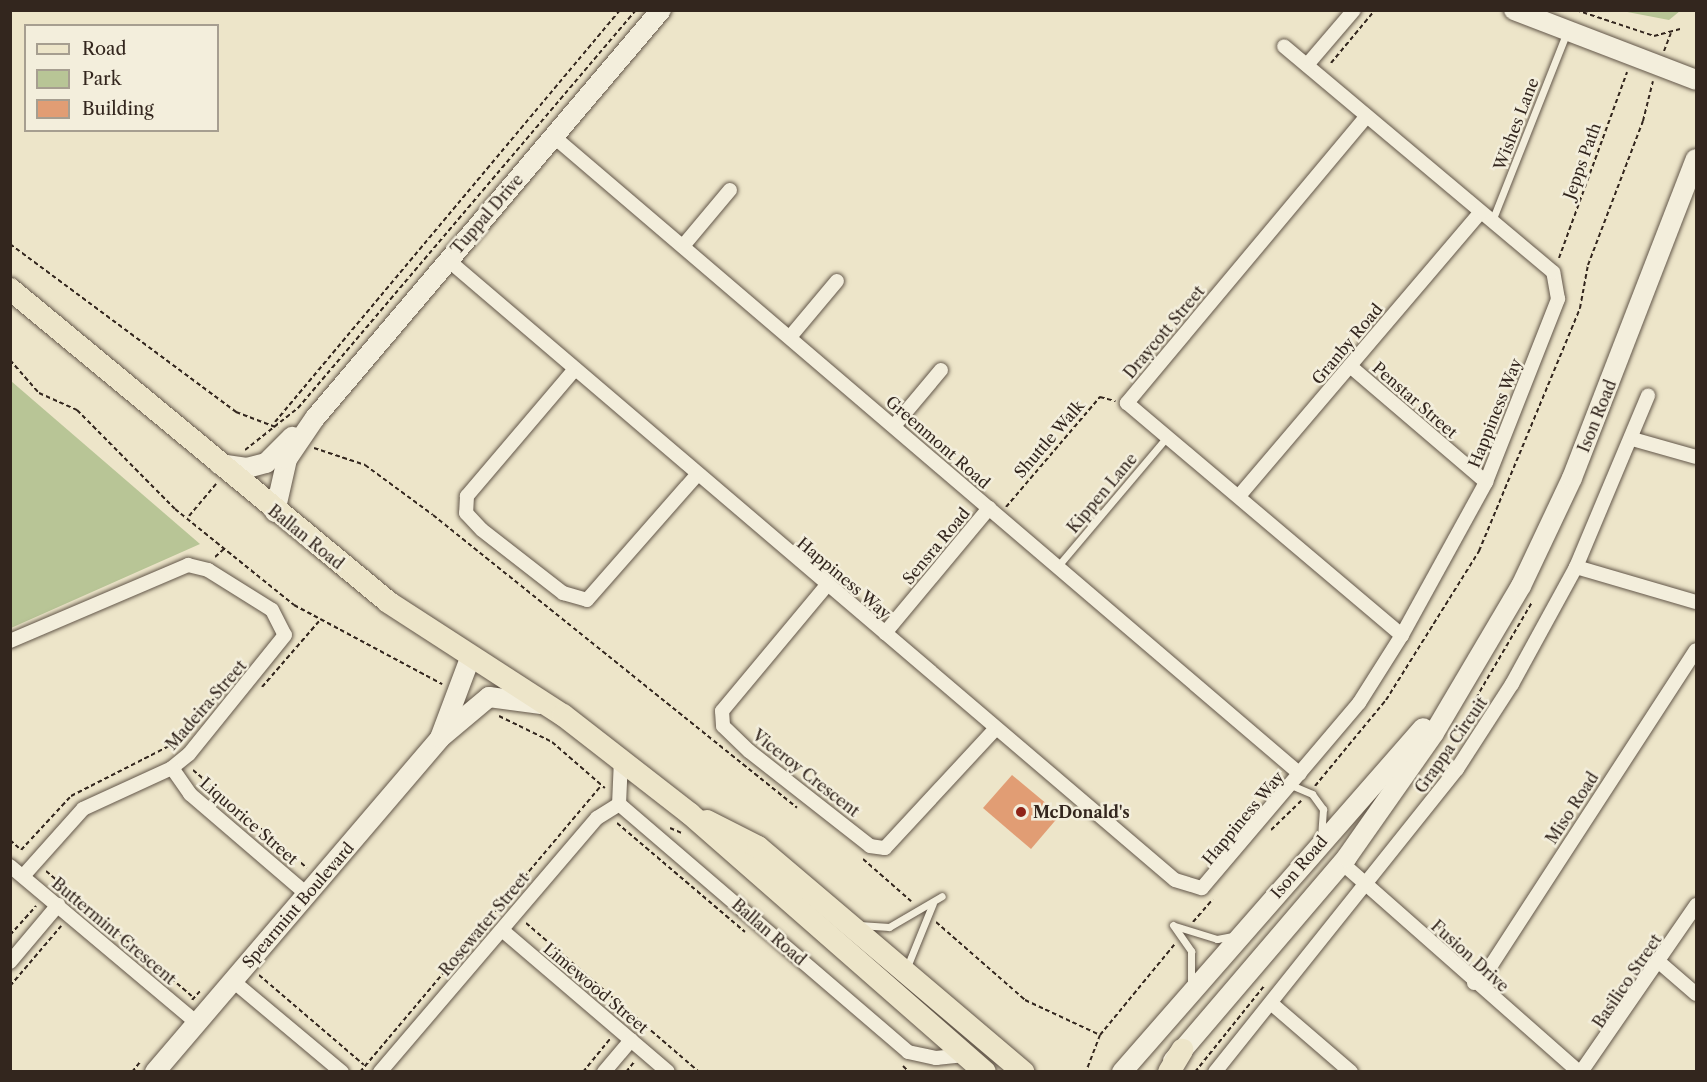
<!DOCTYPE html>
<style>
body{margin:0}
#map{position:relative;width:1707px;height:1082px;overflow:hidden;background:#ede5c9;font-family:"Libre Caslon Text",serif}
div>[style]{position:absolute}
.green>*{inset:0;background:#b8c596}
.building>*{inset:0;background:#e19d74}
.path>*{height:2px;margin-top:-1px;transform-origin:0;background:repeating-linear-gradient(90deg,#33261e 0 4.5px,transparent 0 7.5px)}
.roads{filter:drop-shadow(0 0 2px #625649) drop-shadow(0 0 2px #625649)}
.lane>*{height:7px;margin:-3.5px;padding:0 3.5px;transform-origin:3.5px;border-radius:3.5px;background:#f3eedc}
.street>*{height:14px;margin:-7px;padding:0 7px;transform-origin:7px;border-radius:7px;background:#f3eedc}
.secondary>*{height:20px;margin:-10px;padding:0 10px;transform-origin:10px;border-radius:10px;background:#f3eedc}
.primary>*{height:22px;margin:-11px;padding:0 11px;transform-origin:11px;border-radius:11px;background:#ede5c9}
.dots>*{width:16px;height:16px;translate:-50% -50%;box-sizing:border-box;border:3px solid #f3eedc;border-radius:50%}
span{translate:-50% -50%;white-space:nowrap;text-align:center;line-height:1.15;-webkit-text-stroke:5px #f3eedc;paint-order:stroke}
.street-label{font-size:16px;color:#33261e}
.poi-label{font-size:16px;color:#33261e;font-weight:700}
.left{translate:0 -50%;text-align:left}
.frame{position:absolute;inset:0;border:12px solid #33261e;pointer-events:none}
.legend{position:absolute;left:24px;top:24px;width:195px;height:108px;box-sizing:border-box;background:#f3eedc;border:2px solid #a69e90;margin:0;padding:8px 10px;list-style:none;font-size:18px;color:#33261e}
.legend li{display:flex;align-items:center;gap:12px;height:30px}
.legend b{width:30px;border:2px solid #a69e90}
</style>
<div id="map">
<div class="green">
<div style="clip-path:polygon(1622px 11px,1680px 11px,1669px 20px)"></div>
<div style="clip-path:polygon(11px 381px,200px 544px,11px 628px)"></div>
</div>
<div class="building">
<div style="clip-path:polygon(1012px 775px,1060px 815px,1031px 849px,983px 808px)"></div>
</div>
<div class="path">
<div style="left:1576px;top:10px;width:82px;rotate:18.4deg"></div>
<div style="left:1654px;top:36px;width:27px;rotate:-15deg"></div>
<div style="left:1664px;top:51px;width:19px;rotate:-69deg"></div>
<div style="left:1331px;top:63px;width:69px;rotate:-50.3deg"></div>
<div style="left:10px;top:244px;width:282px;rotate:36.6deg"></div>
<div style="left:236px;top:412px;width:45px;rotate:20.9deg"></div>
<div style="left:1559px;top:258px;width:198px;rotate:-69.9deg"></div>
<div style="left:10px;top:360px;width:44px;rotate:48.7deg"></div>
<div style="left:39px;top:393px;width:42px;rotate:24.1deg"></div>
<div style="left:77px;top:410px;width:139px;rotate:45.3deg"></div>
<div style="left:175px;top:509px;width:153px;rotate:38.9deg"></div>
<div style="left:294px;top:605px;width:168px;rotate:28.1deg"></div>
<div style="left:275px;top:422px;width:537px;rotate:-50.06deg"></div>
<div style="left:314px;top:448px;width:54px;rotate:18.4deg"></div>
<div style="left:365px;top:465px;width:84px;rotate:36.3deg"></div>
<div style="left:433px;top:515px;width:467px;rotate:38.8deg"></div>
<div style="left:245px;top:450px;width:68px;rotate:-38.4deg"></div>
<div style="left:298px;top:408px;width:522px;rotate:-49.66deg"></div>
<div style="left:1006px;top:507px;width:145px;rotate:-49.5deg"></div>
<div style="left:1100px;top:397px;width:16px;rotate:15deg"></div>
<div style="left:189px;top:516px;width:42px;rotate:-49.8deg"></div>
<div style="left:215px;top:557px;width:15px;rotate:-42deg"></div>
<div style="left:262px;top:687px;width:90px;rotate:-49.1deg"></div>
<div style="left:1476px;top:698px;width:111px;rotate:-59.7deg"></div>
<div style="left:499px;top:716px;width:59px;rotate:26.1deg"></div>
<div style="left:552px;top:742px;width:70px;rotate:41deg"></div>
<div style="left:193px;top:770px;width:150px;rotate:40.7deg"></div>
<div style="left:1315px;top:786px;width:112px;rotate:-50.5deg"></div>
<div style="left:1386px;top:700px;width:176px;rotate:-58deg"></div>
<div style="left:1479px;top:551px;width:263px;rotate:-67.4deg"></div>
<div style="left:1580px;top:308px;width:44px;rotate:-79.5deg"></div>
<div style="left:1588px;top:265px;width:154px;rotate:-69.1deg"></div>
<div style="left:1643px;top:121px;width:41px;rotate:-76deg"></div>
<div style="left:617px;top:823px;width:168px;rotate:40.4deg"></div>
<div style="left:670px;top:828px;width:13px;rotate:23deg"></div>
<div style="left:1271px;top:830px;width:42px;rotate:-44deg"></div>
<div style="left:10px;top:840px;width:15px;rotate:42deg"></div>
<div style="left:21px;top:850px;width:74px;rotate:-47.2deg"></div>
<div style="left:71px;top:796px;width:112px;rotate:-27deg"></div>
<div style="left:171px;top:745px;width:74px;rotate:-47.2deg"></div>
<div style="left:863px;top:859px;width:64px;rotate:41.2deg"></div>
<div style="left:46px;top:871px;width:195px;rotate:40.6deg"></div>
<div style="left:936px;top:922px;width:118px;rotate:41.2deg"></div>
<div style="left:1025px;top:1000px;width:83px;rotate:25deg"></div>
<div style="left:1100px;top:1035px;width:40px;rotate:111deg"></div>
<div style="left:1193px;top:922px;width:30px;rotate:-49deg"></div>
<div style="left:526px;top:923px;width:228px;rotate:40.7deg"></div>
<div style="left:10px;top:935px;width:39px;rotate:-48deg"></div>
<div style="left:259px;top:975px;width:138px;rotate:40.6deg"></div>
<div style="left:10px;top:986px;width:79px;rotate:-49.6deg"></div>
<div style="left:192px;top:1000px;width:12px;rotate:-48deg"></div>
<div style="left:1100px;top:1035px;width:117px;rotate:-50.6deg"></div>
<div style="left:903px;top:1066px;width:8px;rotate:45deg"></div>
<div style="left:132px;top:1072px;width:13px;rotate:-51deg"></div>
<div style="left:360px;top:1072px;width:374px;rotate:-49.9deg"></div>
<div style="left:583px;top:1072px;width:43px;rotate:-50.7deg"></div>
<div style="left:626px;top:1072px;width:13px;rotate:-51deg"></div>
<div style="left:1195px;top:1072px;width:112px;rotate:-51.2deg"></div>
</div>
<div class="roads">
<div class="lane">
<div style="left:1492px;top:221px;width:201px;rotate:-68.4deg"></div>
<div style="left:1057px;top:567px;width:170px;rotate:-49.8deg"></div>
<div style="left:1291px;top:785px;width:23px;rotate:23deg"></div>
<div style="left:1312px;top:794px;width:19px;rotate:54deg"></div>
<div style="left:1323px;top:809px;width:26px;rotate:94deg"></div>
<div style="left:859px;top:925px;width:30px;rotate:4deg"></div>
<div style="left:889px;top:927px;width:61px;rotate:-30.3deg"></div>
<div style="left:1173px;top:925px;width:32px;rotate:55deg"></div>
<div style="left:1191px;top:951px;width:33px;rotate:90deg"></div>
<div style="left:1175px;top:926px;width:44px;rotate:17.2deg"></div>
<div style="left:1217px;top:939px;width:16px;rotate:-11deg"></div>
<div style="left:907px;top:967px;width:69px;rotate:-67.9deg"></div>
</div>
<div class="street">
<div style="left:1307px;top:65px;width:72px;rotate:-49.5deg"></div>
<div style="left:1366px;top:117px;width:373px;rotate:129.9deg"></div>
<div style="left:1127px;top:403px;width:360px;rotate:40.2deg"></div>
<div style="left:553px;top:136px;width:982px;rotate:40.5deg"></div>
<div style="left:683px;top:246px;width:73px;rotate:-50deg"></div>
<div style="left:448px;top:260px;width:955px;rotate:40.46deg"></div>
<div style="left:1175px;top:880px;width:28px;rotate:17deg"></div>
<div style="left:1202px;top:888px;width:243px;rotate:-49.7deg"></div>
<div style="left:1359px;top:703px;width:80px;rotate:-57.7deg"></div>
<div style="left:1402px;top:635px;width:175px;rotate:-61.2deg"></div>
<div style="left:1486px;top:482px;width:197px;rotate:-68.5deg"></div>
<div style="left:1558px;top:299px;width:27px;rotate:-100deg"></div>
<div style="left:1553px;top:272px;width:351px;rotate:-140deg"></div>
<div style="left:790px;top:337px;width:73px;rotate:-50deg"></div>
<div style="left:1350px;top:366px;width:179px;rotate:40.5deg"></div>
<div style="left:575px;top:369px;width:167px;rotate:130.4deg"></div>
<div style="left:467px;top:496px;width:17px;rotate:93deg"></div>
<div style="left:466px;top:513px;width:23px;rotate:47deg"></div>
<div style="left:482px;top:530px;width:103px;rotate:37.9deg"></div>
<div style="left:563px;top:593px;width:25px;rotate:16deg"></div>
<div style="left:587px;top:600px;width:167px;rotate:-48.7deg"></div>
<div style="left:894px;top:426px;width:73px;rotate:-50deg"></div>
<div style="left:1632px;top:439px;width:66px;rotate:15.7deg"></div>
<div style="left:1239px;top:496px;width:372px;rotate:-49.6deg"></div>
<div style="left:1576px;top:567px;width:125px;rotate:16.3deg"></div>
<div style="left:827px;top:585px;width:164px;rotate:129.8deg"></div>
<div style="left:722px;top:711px;width:15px;rotate:86deg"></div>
<div style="left:723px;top:726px;width:36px;rotate:44deg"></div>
<div style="left:749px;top:751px;width:154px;rotate:38.1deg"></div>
<div style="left:870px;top:846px;width:15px;rotate:8deg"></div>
<div style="left:885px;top:848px;width:163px;rotate:-47.2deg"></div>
<div style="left:885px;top:633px;width:163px;rotate:-50.2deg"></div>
<div style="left:10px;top:641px;width:194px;rotate:-23.1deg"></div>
<div style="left:188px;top:565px;width:21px;rotate:14deg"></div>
<div style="left:208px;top:570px;width:75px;rotate:32deg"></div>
<div style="left:272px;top:610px;width:28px;rotate:63deg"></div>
<div style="left:285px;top:635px;width:153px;rotate:128.9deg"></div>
<div style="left:189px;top:754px;width:22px;rotate:141deg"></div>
<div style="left:172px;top:768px;width:98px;rotate:155.3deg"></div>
<div style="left:83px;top:809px;width:90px;rotate:131.8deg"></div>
<div style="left:621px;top:759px;width:45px;rotate:92.5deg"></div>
<div style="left:619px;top:804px;width:381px;rotate:40.6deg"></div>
<div style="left:908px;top:1052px;width:29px;rotate:12deg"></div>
<div style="left:936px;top:1058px;width:31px;rotate:-6deg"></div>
<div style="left:172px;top:768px;width:32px;rotate:55deg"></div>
<div style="left:190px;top:794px;width:155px;rotate:40.6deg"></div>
<div style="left:1342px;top:863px;width:316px;rotate:41.4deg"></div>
<div style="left:10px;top:866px;width:244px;rotate:40deg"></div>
<div style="left:502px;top:930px;width:218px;rotate:40.5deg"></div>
<div style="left:10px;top:962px;width:75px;rotate:-49.9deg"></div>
<div style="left:1659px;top:962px;width:49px;rotate:40.9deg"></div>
<div style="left:233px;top:981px;width:142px;rotate:39.9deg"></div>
<div style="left:1474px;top:983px;width:26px;rotate:-47deg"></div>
<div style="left:1492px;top:964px;width:374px;rotate:-57deg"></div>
<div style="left:1272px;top:1004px;width:104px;rotate:40.7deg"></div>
<div style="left:380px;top:1072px;width:334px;rotate:-49.5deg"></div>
<div style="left:597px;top:818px;width:26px;rotate:-32deg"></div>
<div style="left:604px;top:1072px;width:42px;rotate:-49.8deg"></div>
<div style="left:1215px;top:1072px;width:388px;rotate:-51.4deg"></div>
<div style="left:1457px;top:769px;width:101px;rotate:-57.1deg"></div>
<div style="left:1512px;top:684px;width:133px;rotate:-61.3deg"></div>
<div style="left:1576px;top:567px;width:186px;rotate:-67.2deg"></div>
<div style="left:1581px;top:1072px;width:203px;rotate:-55.4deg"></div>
</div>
<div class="secondary">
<div style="left:1514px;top:10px;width:195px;rotate:21deg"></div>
<div style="left:219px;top:464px;width:28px;rotate:8deg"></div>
<div style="left:247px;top:468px;width:20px;rotate:-15deg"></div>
<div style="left:266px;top:463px;width:37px;rotate:-45deg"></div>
<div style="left:275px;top:512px;width:54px;rotate:-77.2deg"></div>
<div style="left:287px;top:459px;width:50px;rotate:-55.7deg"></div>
<div style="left:315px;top:418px;width:535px;rotate:-49.7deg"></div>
<div style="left:440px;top:738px;width:85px;rotate:-69.4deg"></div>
<div style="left:1173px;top:1061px;width:268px;rotate:-49.5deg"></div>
<div style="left:1347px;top:857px;width:151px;rotate:-54.9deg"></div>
<div style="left:1434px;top:733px;width:171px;rotate:-59.4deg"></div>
<div style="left:1521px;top:586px;width:119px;rotate:-64.7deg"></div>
<div style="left:1572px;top:478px;width:342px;rotate:-68.8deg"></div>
<div style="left:155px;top:1072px;width:439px;rotate:-49.5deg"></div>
<div style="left:440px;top:738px;width:64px;rotate:-39.9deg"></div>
<div style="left:489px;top:697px;width:51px;rotate:7.8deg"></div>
<div style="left:1122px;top:1072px;width:457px;rotate:-48.8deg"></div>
</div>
<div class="primary">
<div style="left:10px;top:289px;width:491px;rotate:39.6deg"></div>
<div style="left:388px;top:602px;width:208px;rotate:32.9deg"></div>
<div style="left:563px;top:715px;width:160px;rotate:37.9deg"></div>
<div style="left:689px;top:813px;width:393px;rotate:41.2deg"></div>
<div style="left:707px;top:821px;width:57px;rotate:27deg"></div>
<div style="left:758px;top:847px;width:348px;rotate:40.3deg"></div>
<div style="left:1169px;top:1072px;width:26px;rotate:-59deg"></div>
</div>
</div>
<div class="dots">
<div style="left:1021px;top:812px;background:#8f2418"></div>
</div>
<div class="street-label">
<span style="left:1516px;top:124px;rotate:-69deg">Wishes Lane</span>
<span style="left:1582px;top:161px;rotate:-70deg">Jepps Path</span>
<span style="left:487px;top:214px;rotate:-49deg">Tuppal Drive</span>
<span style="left:1164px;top:332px;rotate:-50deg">Draycott Street</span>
<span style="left:1347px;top:344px;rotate:-50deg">Granby Road</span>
<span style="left:1415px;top:400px;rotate:41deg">Penstar Street</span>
<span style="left:1495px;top:413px;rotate:-68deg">Happiness Way</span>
<span style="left:1597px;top:416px;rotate:-68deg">Ison Road</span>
<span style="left:1049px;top:439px;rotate:-49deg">Shuttle Walk</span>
<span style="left:938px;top:442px;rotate:41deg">Greenmont Road</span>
<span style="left:1102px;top:493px;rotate:-50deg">Kippen Lane</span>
<span style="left:306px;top:537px;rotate:39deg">Ballan Road</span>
<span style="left:936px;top:546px;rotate:-50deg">Sensra Road</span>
<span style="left:844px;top:578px;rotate:40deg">Happiness Way</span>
<span style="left:206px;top:705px;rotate:-49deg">Madeira Street</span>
<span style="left:1451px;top:745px;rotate:-55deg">Grappa Circuit</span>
<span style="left:806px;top:773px;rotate:38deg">Viceroy Crescent</span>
<span style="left:1572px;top:808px;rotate:-57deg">Miso Road</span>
<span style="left:1243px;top:818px;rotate:-50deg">Happiness Way</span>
<span style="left:249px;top:821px;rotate:41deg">Liquorice Street</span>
<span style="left:1299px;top:867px;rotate:-49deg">Ison Road</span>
<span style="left:298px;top:905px;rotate:-49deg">Spearmint Boulevard</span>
<span style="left:484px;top:924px;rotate:-50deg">Rosewater Street</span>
<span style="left:114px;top:931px;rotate:40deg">Buttermint Crescent</span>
<span style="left:769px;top:932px;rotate:41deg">Ballan Road</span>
<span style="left:1470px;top:956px;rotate:42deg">Fusion Drive</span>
<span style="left:1627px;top:981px;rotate:-56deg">Basilico Street</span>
<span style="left:596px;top:988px;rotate:40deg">Limewood Street</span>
</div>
<div class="poi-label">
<span class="left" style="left:1033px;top:812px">McDonald's</span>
</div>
<div class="frame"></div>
<ul class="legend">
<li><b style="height:8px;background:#ede5c9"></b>Road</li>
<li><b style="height:16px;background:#b8c596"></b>Park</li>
<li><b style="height:16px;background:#e19d74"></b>Building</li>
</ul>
</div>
